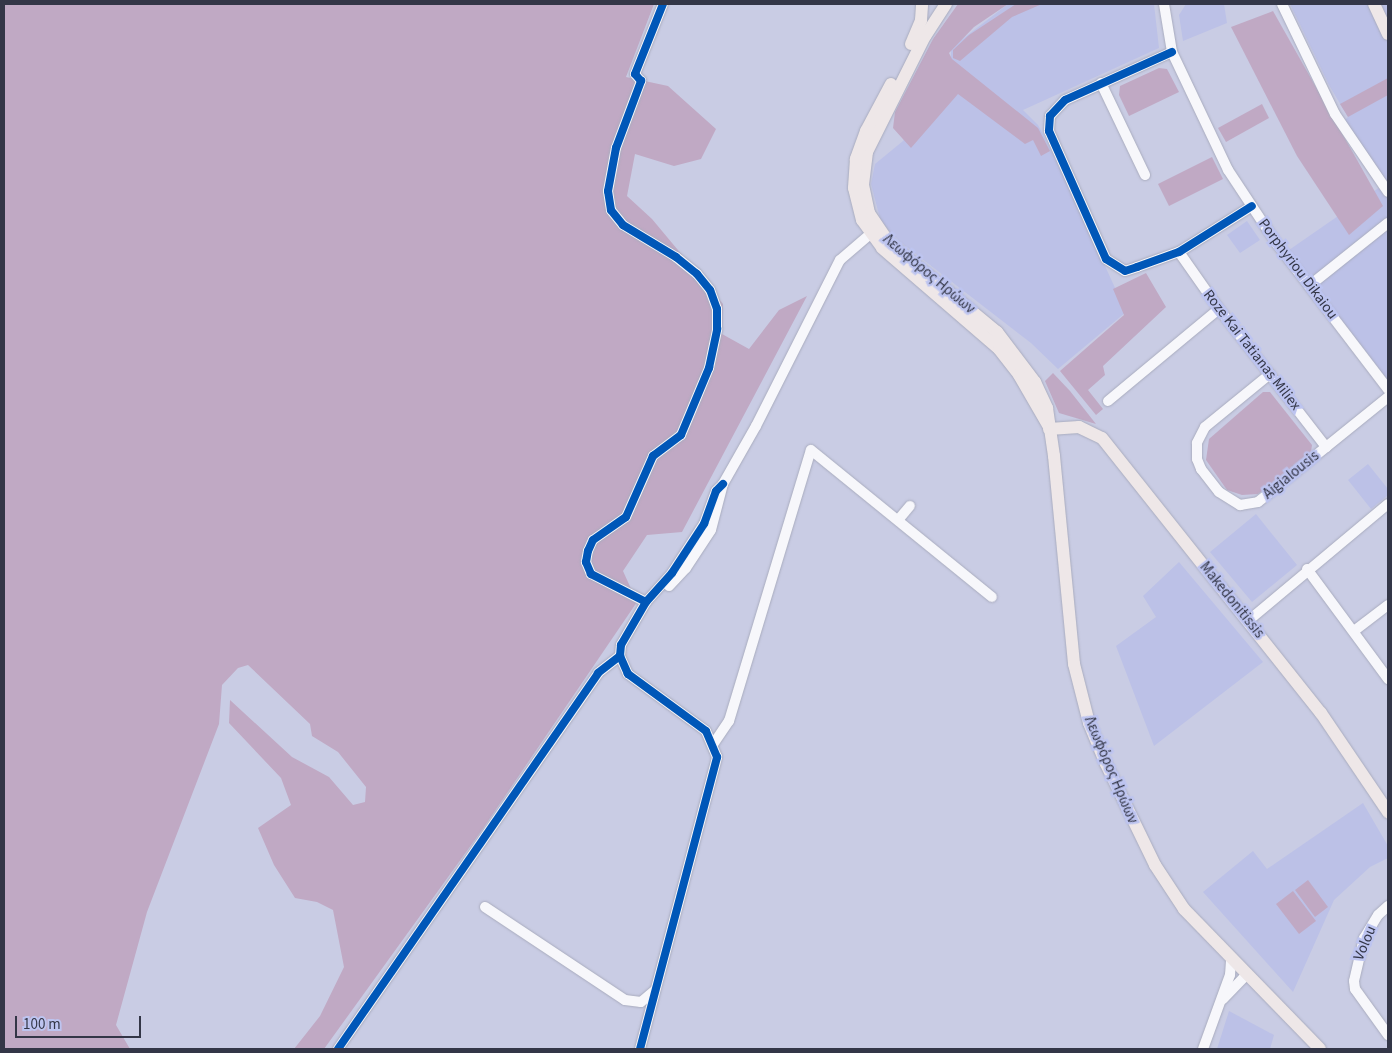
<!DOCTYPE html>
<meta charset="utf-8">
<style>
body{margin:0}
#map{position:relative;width:1392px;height:1053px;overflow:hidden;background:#c9cce4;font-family:"Source Sans 3",sans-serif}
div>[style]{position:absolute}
.built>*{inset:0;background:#bcc1e7}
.green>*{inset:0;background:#c0a9c4}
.roads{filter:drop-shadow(0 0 1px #a9acbe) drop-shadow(0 0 1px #a9acbe)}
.minor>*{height:10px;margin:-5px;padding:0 5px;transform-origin:5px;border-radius:5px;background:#f7f7fb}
.major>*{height:12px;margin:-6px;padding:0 6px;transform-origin:6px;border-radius:6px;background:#eee7e8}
.cycleway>*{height:8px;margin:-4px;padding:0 4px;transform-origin:4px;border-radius:4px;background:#0057b8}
span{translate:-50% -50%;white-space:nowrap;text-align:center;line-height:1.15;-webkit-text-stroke:5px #bdc4f0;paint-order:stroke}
.street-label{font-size:15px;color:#333647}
.frame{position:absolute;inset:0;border:5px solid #333647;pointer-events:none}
.scale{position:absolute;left:15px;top:1016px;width:126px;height:22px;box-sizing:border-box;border:2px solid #333647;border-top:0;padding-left:6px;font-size:15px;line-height:18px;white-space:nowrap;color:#333647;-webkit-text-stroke:4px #bdc4f0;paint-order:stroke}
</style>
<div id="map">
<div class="built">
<div style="clip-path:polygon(1008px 4px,1154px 4px,1159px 48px,1023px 110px,1038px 125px,1059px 165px,1126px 312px,1058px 369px,1031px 343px,899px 241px,881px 222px,871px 184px,875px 164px,903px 141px,951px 59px,951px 48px)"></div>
<div style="clip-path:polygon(1186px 4px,1224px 4px,1227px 23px,1183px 41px,1179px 15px)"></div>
<div style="clip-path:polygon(1290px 4px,1388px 4px,1388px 386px,1289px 250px,1380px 187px,1339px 125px,1348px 117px,1329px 85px)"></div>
<div style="clip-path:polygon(1247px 221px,1260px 240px,1240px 253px,1227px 235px)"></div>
<div style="clip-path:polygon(1368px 464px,1388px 489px,1388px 495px,1371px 509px,1348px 480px)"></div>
<div style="clip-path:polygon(1256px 514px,1297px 565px,1252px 602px,1210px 552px)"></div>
<div style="clip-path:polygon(1179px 562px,1263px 662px,1154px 746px,1116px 646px,1156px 617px,1143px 596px)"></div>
<div style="clip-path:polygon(1363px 803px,1388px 846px,1388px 858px,1370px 867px,1334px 900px,1293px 992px,1203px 892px,1253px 851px,1267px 869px)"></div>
<div style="clip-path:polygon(1229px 1011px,1274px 1035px,1270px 1049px,1217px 1049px)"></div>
</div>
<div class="green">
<div style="clip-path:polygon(4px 4px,654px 4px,626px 77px,668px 86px,716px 129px,701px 159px,674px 166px,635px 154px,627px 196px,652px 219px,723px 304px,722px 334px,749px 349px,779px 310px,807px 296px,682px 532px,647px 535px,623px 571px,637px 602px,482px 830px,324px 1049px,294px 1049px,320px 1016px,344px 967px,333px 910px,317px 902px,295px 898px,274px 865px,258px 828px,291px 805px,281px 778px,229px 723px,230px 700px,292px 757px,329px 777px,353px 805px,365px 802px,366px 787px,338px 752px,312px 736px,310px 724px,248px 665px,238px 668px,222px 685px,219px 724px,147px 912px,116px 1025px,130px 1049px,4px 1049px)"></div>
<div style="clip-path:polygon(958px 4px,1008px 4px,974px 27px,949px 53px,952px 59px,1038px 128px,1050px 151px,1041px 156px,1033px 140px,1025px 144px,958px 94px,911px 148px,893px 128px,895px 112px,933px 39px)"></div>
<div style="clip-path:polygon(1016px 4px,1042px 4px,1012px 17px,960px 61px,953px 58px,953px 50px,969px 35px)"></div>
<div style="clip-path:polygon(1273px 11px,1383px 206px,1349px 235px,1297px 156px,1231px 27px)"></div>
<div style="clip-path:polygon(1159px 68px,1167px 69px,1179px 92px,1129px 116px,1119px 95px,1120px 86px)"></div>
<div style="clip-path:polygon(1388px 78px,1388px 95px,1348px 117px,1340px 104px)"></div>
<div style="clip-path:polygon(1262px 104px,1269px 118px,1226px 142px,1218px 128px)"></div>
<div style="clip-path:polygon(1212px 157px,1223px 179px,1169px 206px,1158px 184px)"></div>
<div style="clip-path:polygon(1146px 273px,1166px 307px,1103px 366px,1105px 375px,1088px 390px,1103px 409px,1096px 415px,1060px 371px,1124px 315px,1113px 289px)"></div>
<div style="clip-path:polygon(1053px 373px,1070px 391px,1096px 424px,1059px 413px,1045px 381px)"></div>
<div style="clip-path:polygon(1263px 392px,1270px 392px,1312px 445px,1311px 452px,1258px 494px,1242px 495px,1227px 490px,1206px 460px,1209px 439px)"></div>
<div style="clip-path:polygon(1308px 880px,1328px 907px,1315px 917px,1295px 890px)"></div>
<div style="clip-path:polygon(1293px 891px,1316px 921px,1299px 934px,1276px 904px)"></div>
</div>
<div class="roads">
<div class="minor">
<div style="left:1164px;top:4px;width:49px;rotate:80.5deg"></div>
<div style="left:1172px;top:52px;width:131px;rotate:64.6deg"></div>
<div style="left:1228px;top:170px;width:89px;rotate:56.5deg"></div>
<div style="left:1277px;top:244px;width:183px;rotate:52.6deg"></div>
<div style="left:1282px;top:4px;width:122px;rotate:64.3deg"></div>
<div style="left:1335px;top:114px;width:94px;rotate:55.8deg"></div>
<div style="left:1172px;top:52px;width:117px;rotate:155.8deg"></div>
<div style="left:1065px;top:100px;width:22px;rotate:133deg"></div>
<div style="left:1050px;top:116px;width:15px;rotate:94deg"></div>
<div style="left:1049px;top:131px;width:140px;rotate:66deg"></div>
<div style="left:1106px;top:259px;width:22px;rotate:32deg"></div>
<div style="left:1125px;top:271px;width:13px;rotate:-18deg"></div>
<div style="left:1137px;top:267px;width:45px;rotate:-19.7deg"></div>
<div style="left:1179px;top:252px;width:86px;rotate:-32.2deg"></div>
<div style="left:1101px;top:83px;width:102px;rotate:64.4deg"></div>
<div style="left:1179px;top:252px;width:70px;rotate:54.9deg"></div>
<div style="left:1219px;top:309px;width:175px;rotate:52.2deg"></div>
<div style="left:1309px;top:286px;width:101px;rotate:-38.6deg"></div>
<div style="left:1270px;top:374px;width:84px;rotate:140.8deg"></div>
<div style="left:1205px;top:427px;width:18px;rotate:117deg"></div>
<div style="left:1197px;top:443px;width:16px;rotate:90deg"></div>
<div style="left:1197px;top:459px;width:11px;rotate:68deg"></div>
<div style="left:1201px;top:469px;width:29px;rotate:52deg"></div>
<div style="left:1219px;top:492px;width:25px;rotate:32deg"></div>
<div style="left:1240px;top:505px;width:18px;rotate:-9deg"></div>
<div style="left:1258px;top:502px;width:167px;rotate:-38.9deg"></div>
<div style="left:1108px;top:401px;width:144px;rotate:-39.7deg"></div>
<div style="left:899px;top:519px;width:17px;rotate:-50deg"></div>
<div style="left:1307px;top:569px;width:137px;rotate:53.6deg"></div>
<div style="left:669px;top:586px;width:25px;rotate:-47deg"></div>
<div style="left:686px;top:568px;width:45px;rotate:-56.7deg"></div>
<div style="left:711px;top:530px;width:48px;rotate:-75.4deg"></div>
<div style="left:723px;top:484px;width:67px;rotate:-60.4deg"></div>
<div style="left:756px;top:426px;width:186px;rotate:-63.2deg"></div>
<div style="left:840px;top:260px;width:48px;rotate:-40.7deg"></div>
<div style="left:646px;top:602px;width:62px;rotate:-153deg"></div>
<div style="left:591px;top:574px;width:13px;rotate:-113deg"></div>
<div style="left:586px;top:562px;width:11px;rotate:-80deg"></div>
<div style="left:588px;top:551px;width:12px;rotate:-66deg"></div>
<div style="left:593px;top:540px;width:40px;rotate:-34.9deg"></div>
<div style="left:626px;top:517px;width:67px;rotate:-66.1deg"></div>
<div style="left:653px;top:456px;width:35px;rotate:-37deg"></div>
<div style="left:681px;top:435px;width:73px;rotate:-67.3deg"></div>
<div style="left:709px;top:368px;width:40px;rotate:-78deg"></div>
<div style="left:717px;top:329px;width:20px;rotate:-90deg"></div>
<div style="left:717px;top:309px;width:20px;rotate:-110deg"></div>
<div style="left:710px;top:290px;width:21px;rotate:-129deg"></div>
<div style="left:697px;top:274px;width:27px;rotate:-141deg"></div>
<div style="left:676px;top:257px;width:62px;rotate:-148.9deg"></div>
<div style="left:623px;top:225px;width:19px;rotate:-129deg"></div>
<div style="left:611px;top:210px;width:19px;rotate:-99deg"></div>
<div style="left:608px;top:191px;width:44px;rotate:-79.5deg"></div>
<div style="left:616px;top:148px;width:72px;rotate:-69.5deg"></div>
<div style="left:641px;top:81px;width:9px;rotate:-131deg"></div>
<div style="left:635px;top:74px;width:75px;rotate:-68.2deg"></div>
<div style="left:1248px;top:621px;width:182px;rotate:-39.9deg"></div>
<div style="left:1354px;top:631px;width:43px;rotate:-37.4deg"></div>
<div style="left:714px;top:743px;width:27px;rotate:-56deg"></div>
<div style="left:729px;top:721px;width:283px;rotate:-73.2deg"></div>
<div style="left:811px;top:450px;width:233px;rotate:39.1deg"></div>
<div style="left:1388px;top:906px;width:13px;rotate:138deg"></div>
<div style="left:1378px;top:915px;width:27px;rotate:121deg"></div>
<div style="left:1364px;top:938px;width:44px;rotate:103.1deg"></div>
<div style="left:1354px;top:981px;width:8px;rotate:83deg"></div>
<div style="left:1355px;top:989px;width:57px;rotate:54.3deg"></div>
<div style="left:485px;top:907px;width:168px;rotate:33.6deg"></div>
<div style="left:625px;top:1000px;width:16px;rotate:7deg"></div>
<div style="left:641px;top:1002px;width:17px;rotate:-40deg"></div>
<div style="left:1223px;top:999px;width:33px;rotate:-46deg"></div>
<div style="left:338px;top:1049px;width:457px;rotate:-55.3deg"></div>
<div style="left:598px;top:673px;width:28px;rotate:-38deg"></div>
<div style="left:640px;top:1049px;width:302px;rotate:-75.2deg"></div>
<div style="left:717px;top:757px;width:28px;rotate:-113deg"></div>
<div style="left:706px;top:731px;width:97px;rotate:-143.8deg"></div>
<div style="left:628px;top:674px;width:20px;rotate:-114deg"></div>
<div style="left:620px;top:656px;width:11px;rotate:-85deg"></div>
<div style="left:621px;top:645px;width:50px;rotate:-59.8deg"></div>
<div style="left:646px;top:602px;width:39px;rotate:-48deg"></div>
<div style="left:672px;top:573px;width:59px;rotate:-56.9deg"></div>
<div style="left:704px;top:524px;width:35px;rotate:-70deg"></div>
<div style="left:716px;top:491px;width:10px;rotate:-45deg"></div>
<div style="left:1203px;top:1049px;width:79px;rotate:-70deg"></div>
<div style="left:1230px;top:975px;width:15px;rotate:-86deg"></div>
</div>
<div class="major">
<div style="left:946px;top:4px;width:38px;rotate:123deg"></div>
<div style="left:925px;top:36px;width:130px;rotate:116.6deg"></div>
<div style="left:867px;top:152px;width:33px;rotate:97deg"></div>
<div style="left:863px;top:185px;width:29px;rotate:78deg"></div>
<div style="left:869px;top:213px;width:36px;rotate:56deg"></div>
<div style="left:889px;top:243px;width:140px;rotate:39.5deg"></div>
<div style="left:997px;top:332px;width:63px;rotate:52.8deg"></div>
<div style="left:1035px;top:382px;width:29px;rotate:65deg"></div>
<div style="left:1047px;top:408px;width:49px;rotate:81.7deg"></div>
<div style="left:1054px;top:456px;width:209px;rotate:84.5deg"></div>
<div style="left:1074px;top:664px;width:61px;rotate:75.7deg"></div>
<div style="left:1089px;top:723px;width:44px;rotate:67.5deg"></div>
<div style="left:1106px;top:764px;width:112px;rotate:64.1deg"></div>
<div style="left:1155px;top:865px;width:53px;rotate:56.6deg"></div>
<div style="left:1184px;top:909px;width:195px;rotate:45.8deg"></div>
<div style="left:1374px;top:4px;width:33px;rotate:65deg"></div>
<div style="left:911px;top:44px;width:26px;rotate:-67deg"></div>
<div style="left:921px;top:20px;width:16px;rotate:-86deg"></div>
<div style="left:891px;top:84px;width:53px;rotate:118deg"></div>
<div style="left:866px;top:131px;width:30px;rotate:110deg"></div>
<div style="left:856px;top:159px;width:29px;rotate:94deg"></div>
<div style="left:854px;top:188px;width:33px;rotate:76deg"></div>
<div style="left:862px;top:220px;width:34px;rotate:54deg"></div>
<div style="left:882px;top:248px;width:155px;rotate:40.8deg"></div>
<div style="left:999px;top:349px;width:33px;rotate:52deg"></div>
<div style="left:1019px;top:375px;width:58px;rotate:59.9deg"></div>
<div style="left:1049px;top:429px;width:30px;rotate:-4deg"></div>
<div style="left:1079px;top:427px;width:25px;rotate:26deg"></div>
<div style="left:1102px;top:438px;width:352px;rotate:51.5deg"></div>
<div style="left:1321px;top:713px;width:120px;rotate:55.9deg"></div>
</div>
</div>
<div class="cycleway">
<div style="left:1172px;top:52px;width:117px;rotate:155.8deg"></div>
<div style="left:1065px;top:100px;width:22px;rotate:133deg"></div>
<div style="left:1050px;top:116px;width:15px;rotate:94deg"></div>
<div style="left:1049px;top:131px;width:140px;rotate:66deg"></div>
<div style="left:1106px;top:259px;width:22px;rotate:32deg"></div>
<div style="left:1125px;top:271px;width:13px;rotate:-18deg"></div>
<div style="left:1137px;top:267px;width:45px;rotate:-19.7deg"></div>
<div style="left:1179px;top:252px;width:86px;rotate:-32.2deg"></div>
<div style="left:646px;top:602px;width:62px;rotate:-153deg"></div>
<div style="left:591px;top:574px;width:13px;rotate:-113deg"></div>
<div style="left:586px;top:562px;width:11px;rotate:-80deg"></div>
<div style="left:588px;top:551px;width:12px;rotate:-66deg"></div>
<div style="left:593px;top:540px;width:40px;rotate:-34.9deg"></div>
<div style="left:626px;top:517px;width:67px;rotate:-66.1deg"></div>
<div style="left:653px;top:456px;width:35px;rotate:-37deg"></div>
<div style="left:681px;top:435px;width:73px;rotate:-67.3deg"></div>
<div style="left:709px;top:368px;width:40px;rotate:-78deg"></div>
<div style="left:717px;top:329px;width:20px;rotate:-90deg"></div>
<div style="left:717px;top:309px;width:20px;rotate:-110deg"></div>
<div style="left:710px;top:290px;width:21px;rotate:-129deg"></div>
<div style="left:697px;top:274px;width:27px;rotate:-141deg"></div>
<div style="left:676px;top:257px;width:62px;rotate:-148.9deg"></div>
<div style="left:623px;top:225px;width:19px;rotate:-129deg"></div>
<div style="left:611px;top:210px;width:19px;rotate:-99deg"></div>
<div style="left:608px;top:191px;width:44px;rotate:-79.5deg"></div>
<div style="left:616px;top:148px;width:72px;rotate:-69.5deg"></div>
<div style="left:641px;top:81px;width:9px;rotate:-131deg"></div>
<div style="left:635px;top:74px;width:75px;rotate:-68.2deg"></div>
<div style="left:338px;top:1049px;width:457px;rotate:-55.3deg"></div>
<div style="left:598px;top:673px;width:28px;rotate:-38deg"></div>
<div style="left:640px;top:1049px;width:302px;rotate:-75.2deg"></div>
<div style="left:717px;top:757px;width:28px;rotate:-113deg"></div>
<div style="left:706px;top:731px;width:97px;rotate:-143.8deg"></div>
<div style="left:628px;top:674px;width:20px;rotate:-114deg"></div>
<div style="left:620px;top:656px;width:11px;rotate:-85deg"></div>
<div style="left:621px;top:645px;width:50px;rotate:-59.8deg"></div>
<div style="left:646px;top:602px;width:39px;rotate:-48deg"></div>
<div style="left:672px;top:573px;width:59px;rotate:-56.9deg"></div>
<div style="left:704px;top:524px;width:35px;rotate:-70deg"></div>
<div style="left:716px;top:491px;width:10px;rotate:-45deg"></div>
</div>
<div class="street-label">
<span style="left:1298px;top:269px;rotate:53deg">Porphyriou Dikaiou</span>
<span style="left:929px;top:274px;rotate:40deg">Λεωφόρος Ηρώων</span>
<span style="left:1252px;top:350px;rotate:52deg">Roze Kai Tatianas Miliex</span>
<span style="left:1291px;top:475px;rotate:-39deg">Aigialousis</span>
<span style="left:1232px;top:600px;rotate:51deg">Makedonitissis</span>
<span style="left:1111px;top:770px;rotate:67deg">Λεωφόρος Ηρώων</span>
<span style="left:1365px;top:943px;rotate:-67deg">Volou</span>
</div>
<div class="frame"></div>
<div class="scale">100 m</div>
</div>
